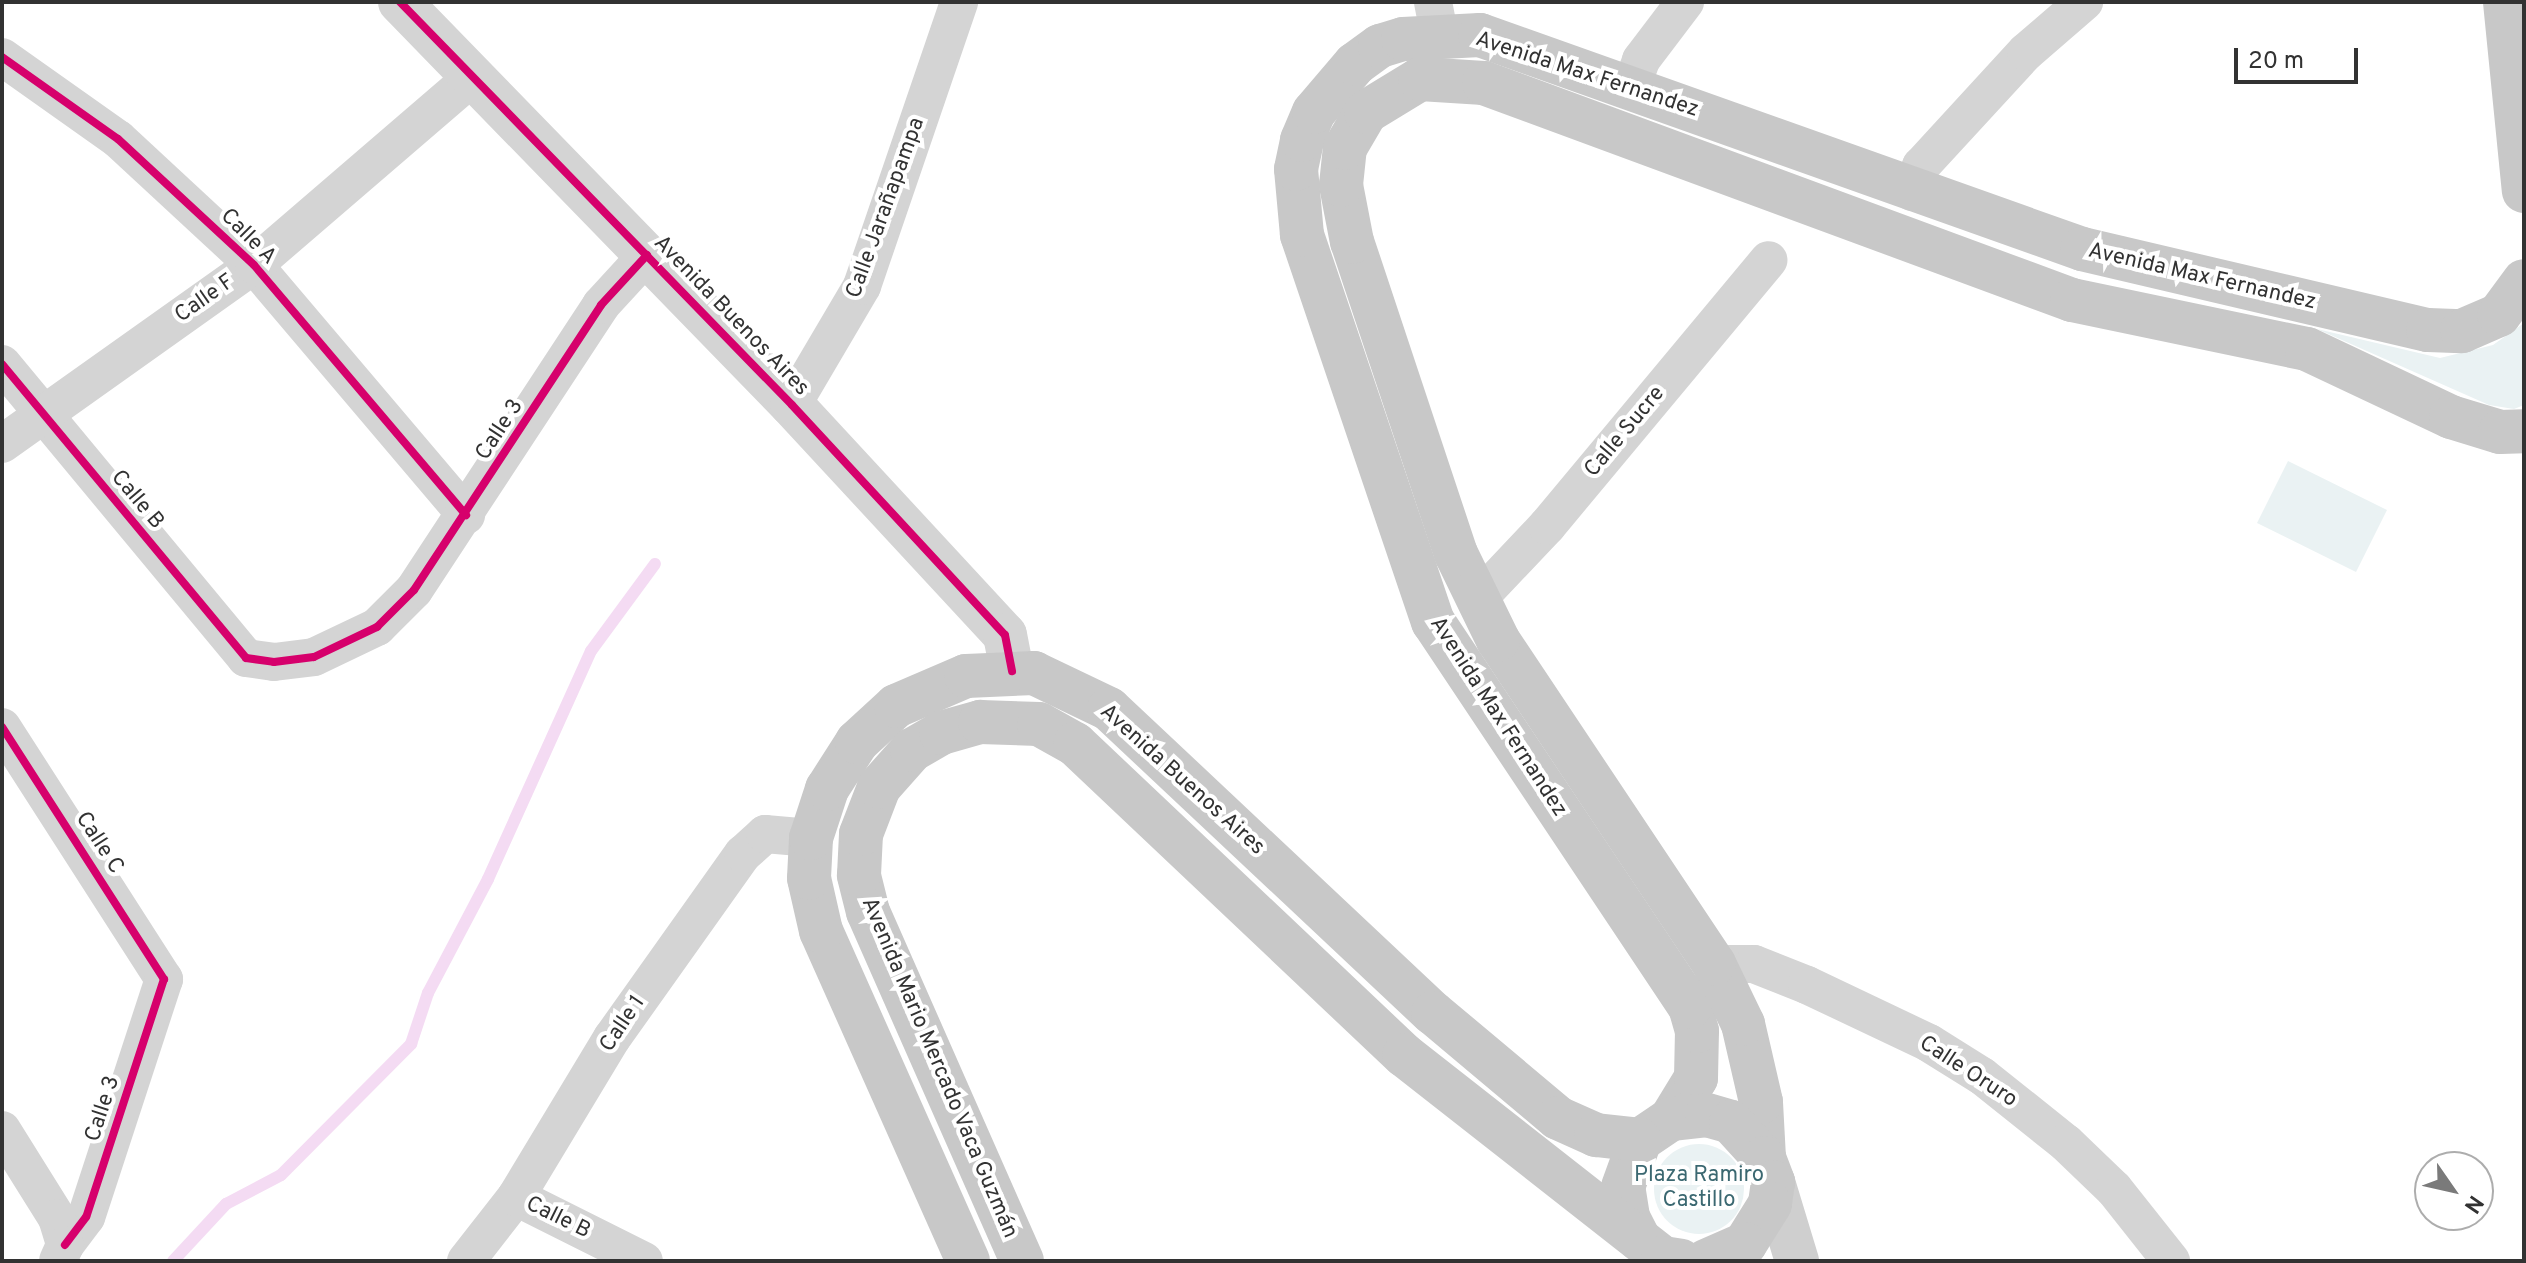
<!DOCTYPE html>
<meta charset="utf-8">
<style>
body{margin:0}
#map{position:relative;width:2526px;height:1263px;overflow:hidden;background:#fff;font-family:Overpass,sans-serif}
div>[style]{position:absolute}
.green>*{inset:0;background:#eaf2f3}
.round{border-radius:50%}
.stream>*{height:12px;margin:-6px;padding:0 6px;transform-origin:6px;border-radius:6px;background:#f4dbf3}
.minor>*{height:38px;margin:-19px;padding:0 19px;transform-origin:19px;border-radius:19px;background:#d4d4d4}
.tertiary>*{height:44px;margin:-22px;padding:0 22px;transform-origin:22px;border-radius:22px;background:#d4d4d4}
.secondary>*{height:44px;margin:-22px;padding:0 22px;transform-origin:22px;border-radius:22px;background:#cfcfcf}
.primary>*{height:44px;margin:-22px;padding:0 22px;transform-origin:22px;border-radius:22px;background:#c8c8c8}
.cycleway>*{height:8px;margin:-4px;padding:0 4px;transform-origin:4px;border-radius:4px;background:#d6006c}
span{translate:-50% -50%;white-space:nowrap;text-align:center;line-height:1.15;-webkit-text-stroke:8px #fff;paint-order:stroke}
.street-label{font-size:22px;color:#323232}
.park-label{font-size:22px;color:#3b6871}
.frame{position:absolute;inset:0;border:4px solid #323232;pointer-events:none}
.north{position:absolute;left:2414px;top:1151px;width:80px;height:80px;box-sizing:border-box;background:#fff;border:2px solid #adadad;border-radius:50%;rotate:124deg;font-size:22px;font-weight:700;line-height:32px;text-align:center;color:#323232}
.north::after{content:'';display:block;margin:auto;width:28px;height:36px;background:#7a7a7a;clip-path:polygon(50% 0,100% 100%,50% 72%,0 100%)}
.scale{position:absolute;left:2234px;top:48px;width:124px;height:36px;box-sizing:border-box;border:4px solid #323232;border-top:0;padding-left:10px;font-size:24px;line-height:28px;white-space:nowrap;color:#323232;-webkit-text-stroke:6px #fff;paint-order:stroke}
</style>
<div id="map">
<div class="green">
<div style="clip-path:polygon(2524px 323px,2524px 405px,2514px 409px,2489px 405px,2317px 329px,2440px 358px,2493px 345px)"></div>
<div style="clip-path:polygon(2288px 461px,2387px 510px,2356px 572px,2257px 523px)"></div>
<div class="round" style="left:1654px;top:1144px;width:90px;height:90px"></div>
</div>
<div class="stream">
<div style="left:173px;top:1261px;width:78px;rotate:-47.1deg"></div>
<div style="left:226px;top:1204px;width:62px;rotate:-27.8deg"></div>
<div style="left:281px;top:1175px;width:185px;rotate:-45.2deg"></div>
<div style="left:411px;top:1044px;width:54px;rotate:-71.6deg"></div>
<div style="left:428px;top:993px;width:129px;rotate:-62.2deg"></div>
<div style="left:488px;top:879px;width:250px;rotate:-65.7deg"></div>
<div style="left:591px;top:651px;width:108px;rotate:-53.7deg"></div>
</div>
<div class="minor">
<div style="left:1433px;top:2px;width:32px;rotate:79deg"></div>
<div style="left:2px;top:57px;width:142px;rotate:35.3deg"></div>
<div style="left:118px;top:139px;width:185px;rotate:42.8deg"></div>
<div style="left:254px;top:265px;width:328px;rotate:49.7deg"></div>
<div style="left:1631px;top:88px;width:30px;rotate:-70deg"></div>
<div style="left:1641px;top:60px;width:73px;rotate:-52.8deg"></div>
<div style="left:1912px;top:192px;width:28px;rotate:-71deg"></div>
<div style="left:1921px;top:166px;width:155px;rotate:-47.4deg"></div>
<div style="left:2026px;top:52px;width:77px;rotate:-40.8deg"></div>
<div style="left:2px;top:364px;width:382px;rotate:50.3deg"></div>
<div style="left:246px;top:658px;width:28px;rotate:8deg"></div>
<div style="left:274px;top:662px;width:40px;rotate:-7.1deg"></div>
<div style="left:314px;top:657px;width:70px;rotate:-25.5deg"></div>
<div style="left:377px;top:627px;width:52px;rotate:-45deg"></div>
<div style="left:414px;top:590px;width:341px;rotate:-56.7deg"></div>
<div style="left:601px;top:305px;width:68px;rotate:-47.4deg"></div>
<div style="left:792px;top:405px;width:138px;rotate:-59.5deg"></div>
<div style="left:862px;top:286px;width:300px;rotate:-71.1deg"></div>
<div style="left:2px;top:444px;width:309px;rotate:-35.4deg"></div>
<div style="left:254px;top:265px;width:285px;rotate:-40.7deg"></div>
<div style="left:1477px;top:600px;width:102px;rotate:-46.6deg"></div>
<div style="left:1547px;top:526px;width:346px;rotate:-50.2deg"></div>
<div style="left:2px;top:727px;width:300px;rotate:57.3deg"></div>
<div style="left:164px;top:979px;width:250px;rotate:108.1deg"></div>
<div style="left:86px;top:1217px;width:35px;rotate:127deg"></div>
<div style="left:1714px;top:964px;width:40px"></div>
<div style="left:1754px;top:964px;width:57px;rotate:21.6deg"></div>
<div style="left:1807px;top:985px;width:135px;rotate:25.4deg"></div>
<div style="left:1929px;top:1043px;width:62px;rotate:31.9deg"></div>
<div style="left:1982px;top:1076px;width:107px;rotate:38.6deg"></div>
<div style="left:2066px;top:1143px;width:66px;rotate:43.8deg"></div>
<div style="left:2114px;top:1189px;width:92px;rotate:51.6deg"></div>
<div style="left:2px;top:1130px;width:104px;rotate:58deg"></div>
<div style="left:57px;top:1218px;width:28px;rotate:73deg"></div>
<div style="left:65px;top:1245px;width:17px;rotate:114deg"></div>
<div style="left:516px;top:1197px;width:143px;rotate:26.6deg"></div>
<div style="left:466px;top:1261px;width:81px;rotate:-52deg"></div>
<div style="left:516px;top:1197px;width:186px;rotate:-58.9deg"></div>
<div style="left:612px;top:1038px;width:226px;rotate:-54.6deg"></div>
<div style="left:743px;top:854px;width:30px;rotate:-42deg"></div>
<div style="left:765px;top:834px;width:46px;rotate:5deg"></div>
</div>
<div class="tertiary">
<div style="left:400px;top:2px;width:562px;rotate:45.79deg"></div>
<div style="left:792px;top:405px;width:313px;rotate:47.2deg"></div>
<div style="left:1005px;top:635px;width:37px;rotate:79deg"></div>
</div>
<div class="secondary">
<div style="left:1773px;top:1182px;width:83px;rotate:73.1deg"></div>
</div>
<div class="primary">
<div style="left:2505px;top:2px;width:190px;rotate:84.3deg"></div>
<div style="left:1671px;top:1119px;width:48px;rotate:-58.6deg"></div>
<div style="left:1696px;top:1078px;width:47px;rotate:-88.8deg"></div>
<div style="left:1697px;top:1031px;width:25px;rotate:-106deg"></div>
<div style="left:1690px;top:1007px;width:463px;rotate:-123.7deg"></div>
<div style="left:1433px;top:622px;width:409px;rotate:-108.7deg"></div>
<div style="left:1302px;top:235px;width:66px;rotate:-95.2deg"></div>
<div style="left:1296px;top:169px;width:30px;rotate:-78deg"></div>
<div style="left:1302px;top:140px;width:30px;rotate:-67deg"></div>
<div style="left:1314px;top:112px;width:63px;rotate:-49.5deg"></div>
<div style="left:1355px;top:64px;width:31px;rotate:-36deg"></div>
<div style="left:1380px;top:46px;width:24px;rotate:-17deg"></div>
<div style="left:1403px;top:39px;width:77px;rotate:-3deg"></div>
<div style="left:1480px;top:35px;width:639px;rotate:19.57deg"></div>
<div style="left:2082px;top:249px;width:355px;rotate:13.2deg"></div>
<div style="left:2428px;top:330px;width:34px;rotate:2deg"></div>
<div style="left:2462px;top:331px;width:40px;rotate:-23.4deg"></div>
<div style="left:2499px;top:315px;width:42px;rotate:-53.7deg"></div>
<div style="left:1764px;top:1158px;width:56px;rotate:-93.1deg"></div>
<div style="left:1761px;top:1102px;width:80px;rotate:-103deg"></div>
<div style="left:1743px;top:1024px;width:67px;rotate:-115.8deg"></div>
<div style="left:1714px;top:964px;width:389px;rotate:-123.7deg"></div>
<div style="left:1498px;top:640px;width:96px;rotate:-116deg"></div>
<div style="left:1456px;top:554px;width:329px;rotate:-108.4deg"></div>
<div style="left:1352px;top:242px;width:58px;rotate:-100.9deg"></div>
<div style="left:1341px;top:185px;width:37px;rotate:-84deg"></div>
<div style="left:1345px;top:148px;width:42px;rotate:-59.7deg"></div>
<div style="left:1366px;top:112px;width:63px;rotate:-31.4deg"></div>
<div style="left:1420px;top:79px;width:64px;rotate:3.6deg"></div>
<div style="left:1484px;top:83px;width:627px;rotate:20.26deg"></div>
<div style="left:2072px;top:300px;width:240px;rotate:11.8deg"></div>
<div style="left:2307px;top:349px;width:159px;rotate:25.3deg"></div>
<div style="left:2451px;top:417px;width:51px;rotate:17deg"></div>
<div style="left:2500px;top:432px;width:24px;rotate:-2deg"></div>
<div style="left:1639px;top:1239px;width:25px;rotate:-117deg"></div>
<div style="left:1628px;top:1217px;width:30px;rotate:-99deg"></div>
<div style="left:1623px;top:1187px;width:50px;rotate:-70.1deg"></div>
<div style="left:1640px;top:1140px;width:37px;rotate:-34deg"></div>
<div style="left:1671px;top:1119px;width:36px;rotate:-6deg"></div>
<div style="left:1707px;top:1115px;width:25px;rotate:16deg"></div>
<div style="left:1731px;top:1122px;width:49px;rotate:47.5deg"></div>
<div style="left:1764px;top:1158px;width:26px;rotate:69deg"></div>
<div style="left:1773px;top:1182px;width:22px;rotate:98deg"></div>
<div style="left:1770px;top:1204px;width:47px;rotate:122deg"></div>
<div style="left:1745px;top:1244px;width:43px;rotate:156.4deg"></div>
<div style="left:968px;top:1261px;width:361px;rotate:-114deg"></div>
<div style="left:821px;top:931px;width:54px;rotate:-102.8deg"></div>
<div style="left:809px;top:878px;width:40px;rotate:-87.1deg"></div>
<div style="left:811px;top:838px;width:52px;rotate:-71.9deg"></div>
<div style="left:827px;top:789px;width:56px;rotate:-57.4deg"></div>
<div style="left:857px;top:742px;width:53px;rotate:-42.7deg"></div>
<div style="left:896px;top:706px;width:76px;rotate:-23.2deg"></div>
<div style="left:966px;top:676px;width:68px;rotate:-2.5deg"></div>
<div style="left:1034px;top:673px;width:83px;rotate:25.6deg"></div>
<div style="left:1109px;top:709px;width:444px;rotate:43.2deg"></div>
<div style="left:1433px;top:1013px;width:163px;rotate:40deg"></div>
<div style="left:1558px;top:1118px;width:42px;rotate:24.1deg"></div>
<div style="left:1596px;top:1135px;width:44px;rotate:6.5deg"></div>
<div style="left:1022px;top:1261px;width:381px;rotate:-113.8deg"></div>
<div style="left:868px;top:912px;width:38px;rotate:-104deg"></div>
<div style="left:859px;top:875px;width:41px;rotate:-87.2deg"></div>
<div style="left:861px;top:834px;width:50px;rotate:-69deg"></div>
<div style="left:879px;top:787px;width:50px;rotate:-48.3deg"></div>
<div style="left:912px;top:750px;width:34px;rotate:-30deg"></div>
<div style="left:941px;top:733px;width:41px;rotate:-15.8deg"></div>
<div style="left:980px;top:722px;width:59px;rotate:1.9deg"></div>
<div style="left:1039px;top:724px;width:41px;rotate:29.1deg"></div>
<div style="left:1075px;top:744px;width:453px;rotate:43.4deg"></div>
<div style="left:1404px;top:1055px;width:329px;rotate:38.1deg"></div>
<div style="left:1663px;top:1258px;width:18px;rotate:9deg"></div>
</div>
<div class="cycleway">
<div style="left:400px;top:2px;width:562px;rotate:45.79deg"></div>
<div style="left:792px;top:405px;width:313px;rotate:47.2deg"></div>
<div style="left:1005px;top:635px;width:37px;rotate:79deg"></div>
<div style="left:2px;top:57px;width:142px;rotate:35.3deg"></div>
<div style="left:118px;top:139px;width:185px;rotate:42.8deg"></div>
<div style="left:254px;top:265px;width:328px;rotate:49.7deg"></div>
<div style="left:2px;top:364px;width:382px;rotate:50.3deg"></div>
<div style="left:246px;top:658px;width:28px;rotate:8deg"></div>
<div style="left:274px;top:662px;width:40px;rotate:-7.1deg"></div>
<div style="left:314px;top:657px;width:70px;rotate:-25.5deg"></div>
<div style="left:377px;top:627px;width:52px;rotate:-45deg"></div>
<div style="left:414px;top:590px;width:341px;rotate:-56.7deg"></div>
<div style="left:601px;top:305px;width:68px;rotate:-47.4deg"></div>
<div style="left:2px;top:727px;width:300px;rotate:57.3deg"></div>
<div style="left:164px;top:979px;width:250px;rotate:108.1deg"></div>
<div style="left:86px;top:1217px;width:35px;rotate:127deg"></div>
</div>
<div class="street-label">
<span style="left:1587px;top:75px;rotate:18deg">Avenida Max Fernandez</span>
<span style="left:886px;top:208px;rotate:-70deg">Calle Jarañapampa</span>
<span style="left:248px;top:237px;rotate:45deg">Calle A</span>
<span style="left:2202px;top:277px;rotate:13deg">Avenida Max Fernandez</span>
<span style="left:205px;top:299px;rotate:-35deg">Calle F</span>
<span style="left:731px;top:316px;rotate:46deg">Avenida Buenos Aires</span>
<span style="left:500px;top:430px;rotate:-57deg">Calle 3</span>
<span style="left:1625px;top:432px;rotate:-50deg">Calle Sucre</span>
<span style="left:137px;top:500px;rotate:50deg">Calle B</span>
<span style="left:1498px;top:717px;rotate:57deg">Avenida Max Fernandez</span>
<span style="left:1182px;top:780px;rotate:42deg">Avenida Buenos Aires</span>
<span style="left:99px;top:843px;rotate:57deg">Calle C</span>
<span style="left:623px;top:1024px;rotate:-56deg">Calle 1</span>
<span style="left:939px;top:1068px;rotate:67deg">Avenida Mario Mercado Vaca Guzmán</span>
<span style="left:1968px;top:1072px;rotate:33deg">Calle Oruro</span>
<span style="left:103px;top:1109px;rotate:-72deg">Calle 3</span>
<span style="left:558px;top:1218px;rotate:26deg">Calle B</span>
</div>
<div class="park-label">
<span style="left:1699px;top:1188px">Plaza Ramiro<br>Castillo</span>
</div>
<div class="frame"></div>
<div class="north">N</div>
<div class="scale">20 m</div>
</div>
